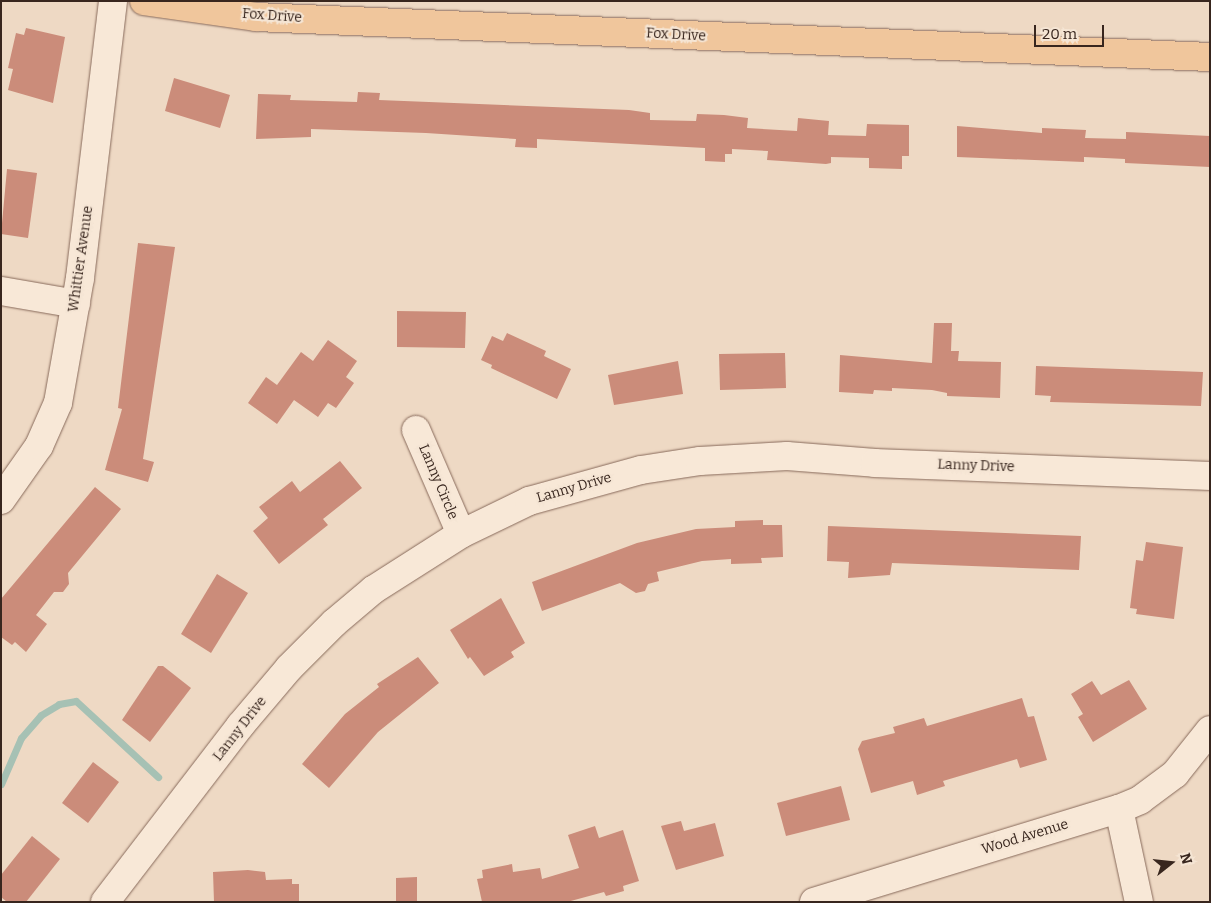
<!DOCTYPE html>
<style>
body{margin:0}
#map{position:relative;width:1211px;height:903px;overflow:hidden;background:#eed9c4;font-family:Bitter,serif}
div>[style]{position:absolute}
.stream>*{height:7px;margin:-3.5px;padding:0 3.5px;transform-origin:3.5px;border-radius:3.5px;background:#a6c1b4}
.building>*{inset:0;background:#cb8c7a}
.roads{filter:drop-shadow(0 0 1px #886a5b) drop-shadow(0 0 1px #886a5b)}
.minor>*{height:28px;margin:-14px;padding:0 14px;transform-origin:14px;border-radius:14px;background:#f8e8d7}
.major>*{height:28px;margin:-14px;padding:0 14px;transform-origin:14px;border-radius:14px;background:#f0c69c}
span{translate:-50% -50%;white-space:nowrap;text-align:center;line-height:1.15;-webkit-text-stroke:4px #f5e5d4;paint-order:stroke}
.street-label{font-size:14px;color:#38261e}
.frame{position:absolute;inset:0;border:2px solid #38261e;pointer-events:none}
.north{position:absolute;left:1146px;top:838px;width:50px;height:50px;-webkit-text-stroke:4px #f5e5d4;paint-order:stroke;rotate:74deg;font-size:14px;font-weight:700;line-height:20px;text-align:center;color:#38261e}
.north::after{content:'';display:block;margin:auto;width:18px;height:22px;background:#38261e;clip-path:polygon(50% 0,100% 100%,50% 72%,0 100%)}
.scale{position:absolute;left:1034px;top:25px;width:70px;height:22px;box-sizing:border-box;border:2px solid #38261e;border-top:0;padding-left:6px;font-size:15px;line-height:18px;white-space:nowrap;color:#38261e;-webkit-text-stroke:4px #f5e5d4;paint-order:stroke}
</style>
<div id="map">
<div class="stream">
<div style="left:1px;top:784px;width:50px;rotate:-66.5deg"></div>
<div style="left:21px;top:738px;width:30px;rotate:-49deg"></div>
<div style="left:41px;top:715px;width:21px;rotate:-31deg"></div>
<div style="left:59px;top:704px;width:17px;rotate:-10deg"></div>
<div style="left:76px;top:701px;width:112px;rotate:42.8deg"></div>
</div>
<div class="building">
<div style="clip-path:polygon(26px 28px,65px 37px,53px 103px,8px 90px,13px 69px,8px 68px,16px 33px,24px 35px)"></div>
<div style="clip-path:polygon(174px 78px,230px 95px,220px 128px,165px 111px)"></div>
<div style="clip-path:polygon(358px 92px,380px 93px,379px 100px,629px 110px,650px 113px,650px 120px,696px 121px,697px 114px,724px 115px,748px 118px,747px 128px,797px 131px,798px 118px,829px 121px,828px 135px,866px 136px,867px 124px,909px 125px,909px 156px,902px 156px,902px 169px,869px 168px,869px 158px,831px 157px,831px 163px,826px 164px,767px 160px,768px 151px,732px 149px,732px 154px,725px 154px,725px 162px,705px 161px,705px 148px,537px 139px,537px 148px,515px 147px,516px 139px,426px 133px,311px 129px,311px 137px,256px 139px,258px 94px,291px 95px,290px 100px,357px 102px)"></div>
<div style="clip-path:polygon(957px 126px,1042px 133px,1042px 128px,1086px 130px,1085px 138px,1126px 139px,1126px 132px,1210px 136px,1210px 167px,1125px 163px,1125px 159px,1084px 157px,1084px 162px,957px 157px)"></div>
<div style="clip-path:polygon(7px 169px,37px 173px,28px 238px,1px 234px)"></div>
<div style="clip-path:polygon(138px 243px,175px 247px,143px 459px,154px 462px,148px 482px,105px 470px,122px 409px,118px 408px)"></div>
<div style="clip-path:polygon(397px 311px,466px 312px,465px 348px,397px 347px)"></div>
<div style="clip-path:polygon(934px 323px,952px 323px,951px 351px,959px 351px,958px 361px,1001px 362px,1000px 398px,947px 396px,947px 393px,932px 390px,892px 388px,892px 391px,874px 390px,873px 394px,839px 392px,840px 355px,932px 363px)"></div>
<div style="clip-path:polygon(507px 333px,546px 351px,544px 356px,571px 369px,557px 399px,491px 368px,492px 365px,481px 360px,492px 336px,503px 341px)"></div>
<div style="clip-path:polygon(328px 340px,357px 361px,346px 377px,354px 383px,336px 408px,328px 403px,318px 417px,294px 400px,277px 424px,248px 403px,266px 377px,277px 385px,301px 352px,313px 361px)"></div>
<div style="clip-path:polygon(785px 353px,786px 388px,720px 390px,719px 354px)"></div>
<div style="clip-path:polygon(678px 361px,683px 394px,614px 405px,608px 375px)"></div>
<div style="clip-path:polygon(1036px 366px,1203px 372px,1201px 406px,1050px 402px,1051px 396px,1035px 395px)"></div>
<div style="clip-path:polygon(340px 461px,362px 488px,323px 519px,328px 525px,279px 564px,253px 531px,268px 518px,259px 507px,292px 481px,300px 492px)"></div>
<div style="clip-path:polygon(95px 487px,121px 509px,68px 573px,69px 584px,63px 592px,54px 592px,36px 615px,47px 624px,26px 652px,15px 642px,12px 645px,1px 637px,1px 599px)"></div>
<div style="clip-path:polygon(763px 520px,763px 525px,782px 525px,783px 557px,761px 558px,762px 563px,731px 564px,731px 559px,702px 561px,657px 572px,659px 581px,648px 584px,645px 591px,636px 593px,620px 583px,542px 611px,532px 582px,637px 543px,696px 529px,735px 527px,735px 521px)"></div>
<div style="clip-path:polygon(828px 526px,1081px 536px,1079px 570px,892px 563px,890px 575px,848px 578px,849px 562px,827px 561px)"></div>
<div style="clip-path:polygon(1146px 542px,1183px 547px,1174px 619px,1136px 614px,1137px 609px,1130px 608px,1136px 560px,1143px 561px)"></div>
<div style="clip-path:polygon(217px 574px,248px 593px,211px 653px,181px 634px)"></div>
<div style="clip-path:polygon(501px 598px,525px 643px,511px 652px,514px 657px,484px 676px,470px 657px,468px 659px,450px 630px)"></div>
<div style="clip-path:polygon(418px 657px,439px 683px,378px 732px,329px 788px,302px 764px,345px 714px,379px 687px,377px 684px)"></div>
<div style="clip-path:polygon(158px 666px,163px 666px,191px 688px,150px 742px,122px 720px)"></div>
<div style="clip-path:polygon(1129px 680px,1147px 709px,1093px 742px,1078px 717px,1083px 714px,1071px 694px,1092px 681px,1101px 695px)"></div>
<div style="clip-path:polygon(1022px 698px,1028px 717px,1034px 716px,1047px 760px,1020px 768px,1017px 759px,943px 781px,945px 786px,917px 795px,913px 781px,871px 793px,858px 749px,862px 741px,895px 733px,893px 727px,924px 718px,927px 726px)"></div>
<div style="clip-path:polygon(93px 762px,119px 782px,88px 823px,62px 803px)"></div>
<div style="clip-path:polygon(841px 786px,850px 820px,786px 836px,777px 803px)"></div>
<div style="clip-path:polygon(681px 821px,684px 831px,715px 823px,724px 856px,676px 870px,661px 826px)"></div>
<div style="clip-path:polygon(595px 826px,599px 838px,623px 830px,639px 881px,623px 886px,624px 891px,606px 896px,604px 892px,567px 902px,482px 902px,477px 879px,483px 878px,482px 870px,512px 864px,513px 872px,540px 868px,542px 879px,579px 868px,568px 835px)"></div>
<div style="clip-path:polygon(32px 836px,60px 859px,26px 902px,7px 902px,1px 897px,1px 875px)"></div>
<div style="clip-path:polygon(248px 870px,265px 872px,266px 880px,292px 879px,292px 884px,299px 884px,299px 902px,214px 902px,213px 872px)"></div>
<div style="clip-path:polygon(417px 877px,417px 902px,396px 902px,396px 878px)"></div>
</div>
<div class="roads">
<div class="minor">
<div style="left:1px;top:291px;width:76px;rotate:9.8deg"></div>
<div style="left:416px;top:430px;width:113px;rotate:66.6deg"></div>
<div style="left:1px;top:500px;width:66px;rotate:-54.9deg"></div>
<div style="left:39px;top:446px;width:47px;rotate:-66.2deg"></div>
<div style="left:58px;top:403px;width:127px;rotate:-80deg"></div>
<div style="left:80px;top:278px;width:279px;rotate:-83.2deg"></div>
<div style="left:1119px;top:809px;width:95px;rotate:77.9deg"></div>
<div style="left:105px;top:902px;width:222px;rotate:-52.5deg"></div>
<div style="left:240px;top:726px;width:76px;rotate:-49.8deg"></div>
<div style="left:289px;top:668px;width:64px;rotate:-45deg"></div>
<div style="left:334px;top:623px;width:51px;rotate:-40.2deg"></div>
<div style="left:373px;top:590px;width:104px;rotate:-32.5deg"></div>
<div style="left:461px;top:534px;width:76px;rotate:-25.9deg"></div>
<div style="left:529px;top:501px;width:116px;rotate:-15.5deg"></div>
<div style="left:641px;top:470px;width:60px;rotate:-8.7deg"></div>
<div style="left:700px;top:461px;width:87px;rotate:-3.3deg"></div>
<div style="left:787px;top:456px;width:88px;rotate:4.5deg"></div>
<div style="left:875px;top:463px;width:335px;rotate:2.2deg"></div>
<div style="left:814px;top:902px;width:319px;rotate:-17deg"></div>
<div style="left:1119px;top:809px;width:23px;rotate:-23deg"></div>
<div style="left:1140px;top:800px;width:44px;rotate:-36.6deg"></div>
<div style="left:1175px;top:774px;width:56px;rotate:-51.5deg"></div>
</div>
<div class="major">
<div style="left:144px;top:1px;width:113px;rotate:8.1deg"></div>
<div style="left:256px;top:17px;width:955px;rotate:2.4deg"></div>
</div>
</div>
<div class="street-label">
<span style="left:272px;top:16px;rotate:4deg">Fox Drive</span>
<span style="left:676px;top:35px;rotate:3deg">Fox Drive</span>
<span style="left:81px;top:259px;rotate:-82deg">Whittier Avenue</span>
<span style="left:976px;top:466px;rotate:2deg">Lanny Drive</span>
<span style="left:438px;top:482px;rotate:67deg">Lanny Circle</span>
<span style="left:574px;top:488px;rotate:-16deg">Lanny Drive</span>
<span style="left:240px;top:729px;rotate:-52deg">Lanny Drive</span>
<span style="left:1025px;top:837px;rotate:-17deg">Wood Avenue</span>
</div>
<div class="frame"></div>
<div class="north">N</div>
<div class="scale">20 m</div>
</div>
